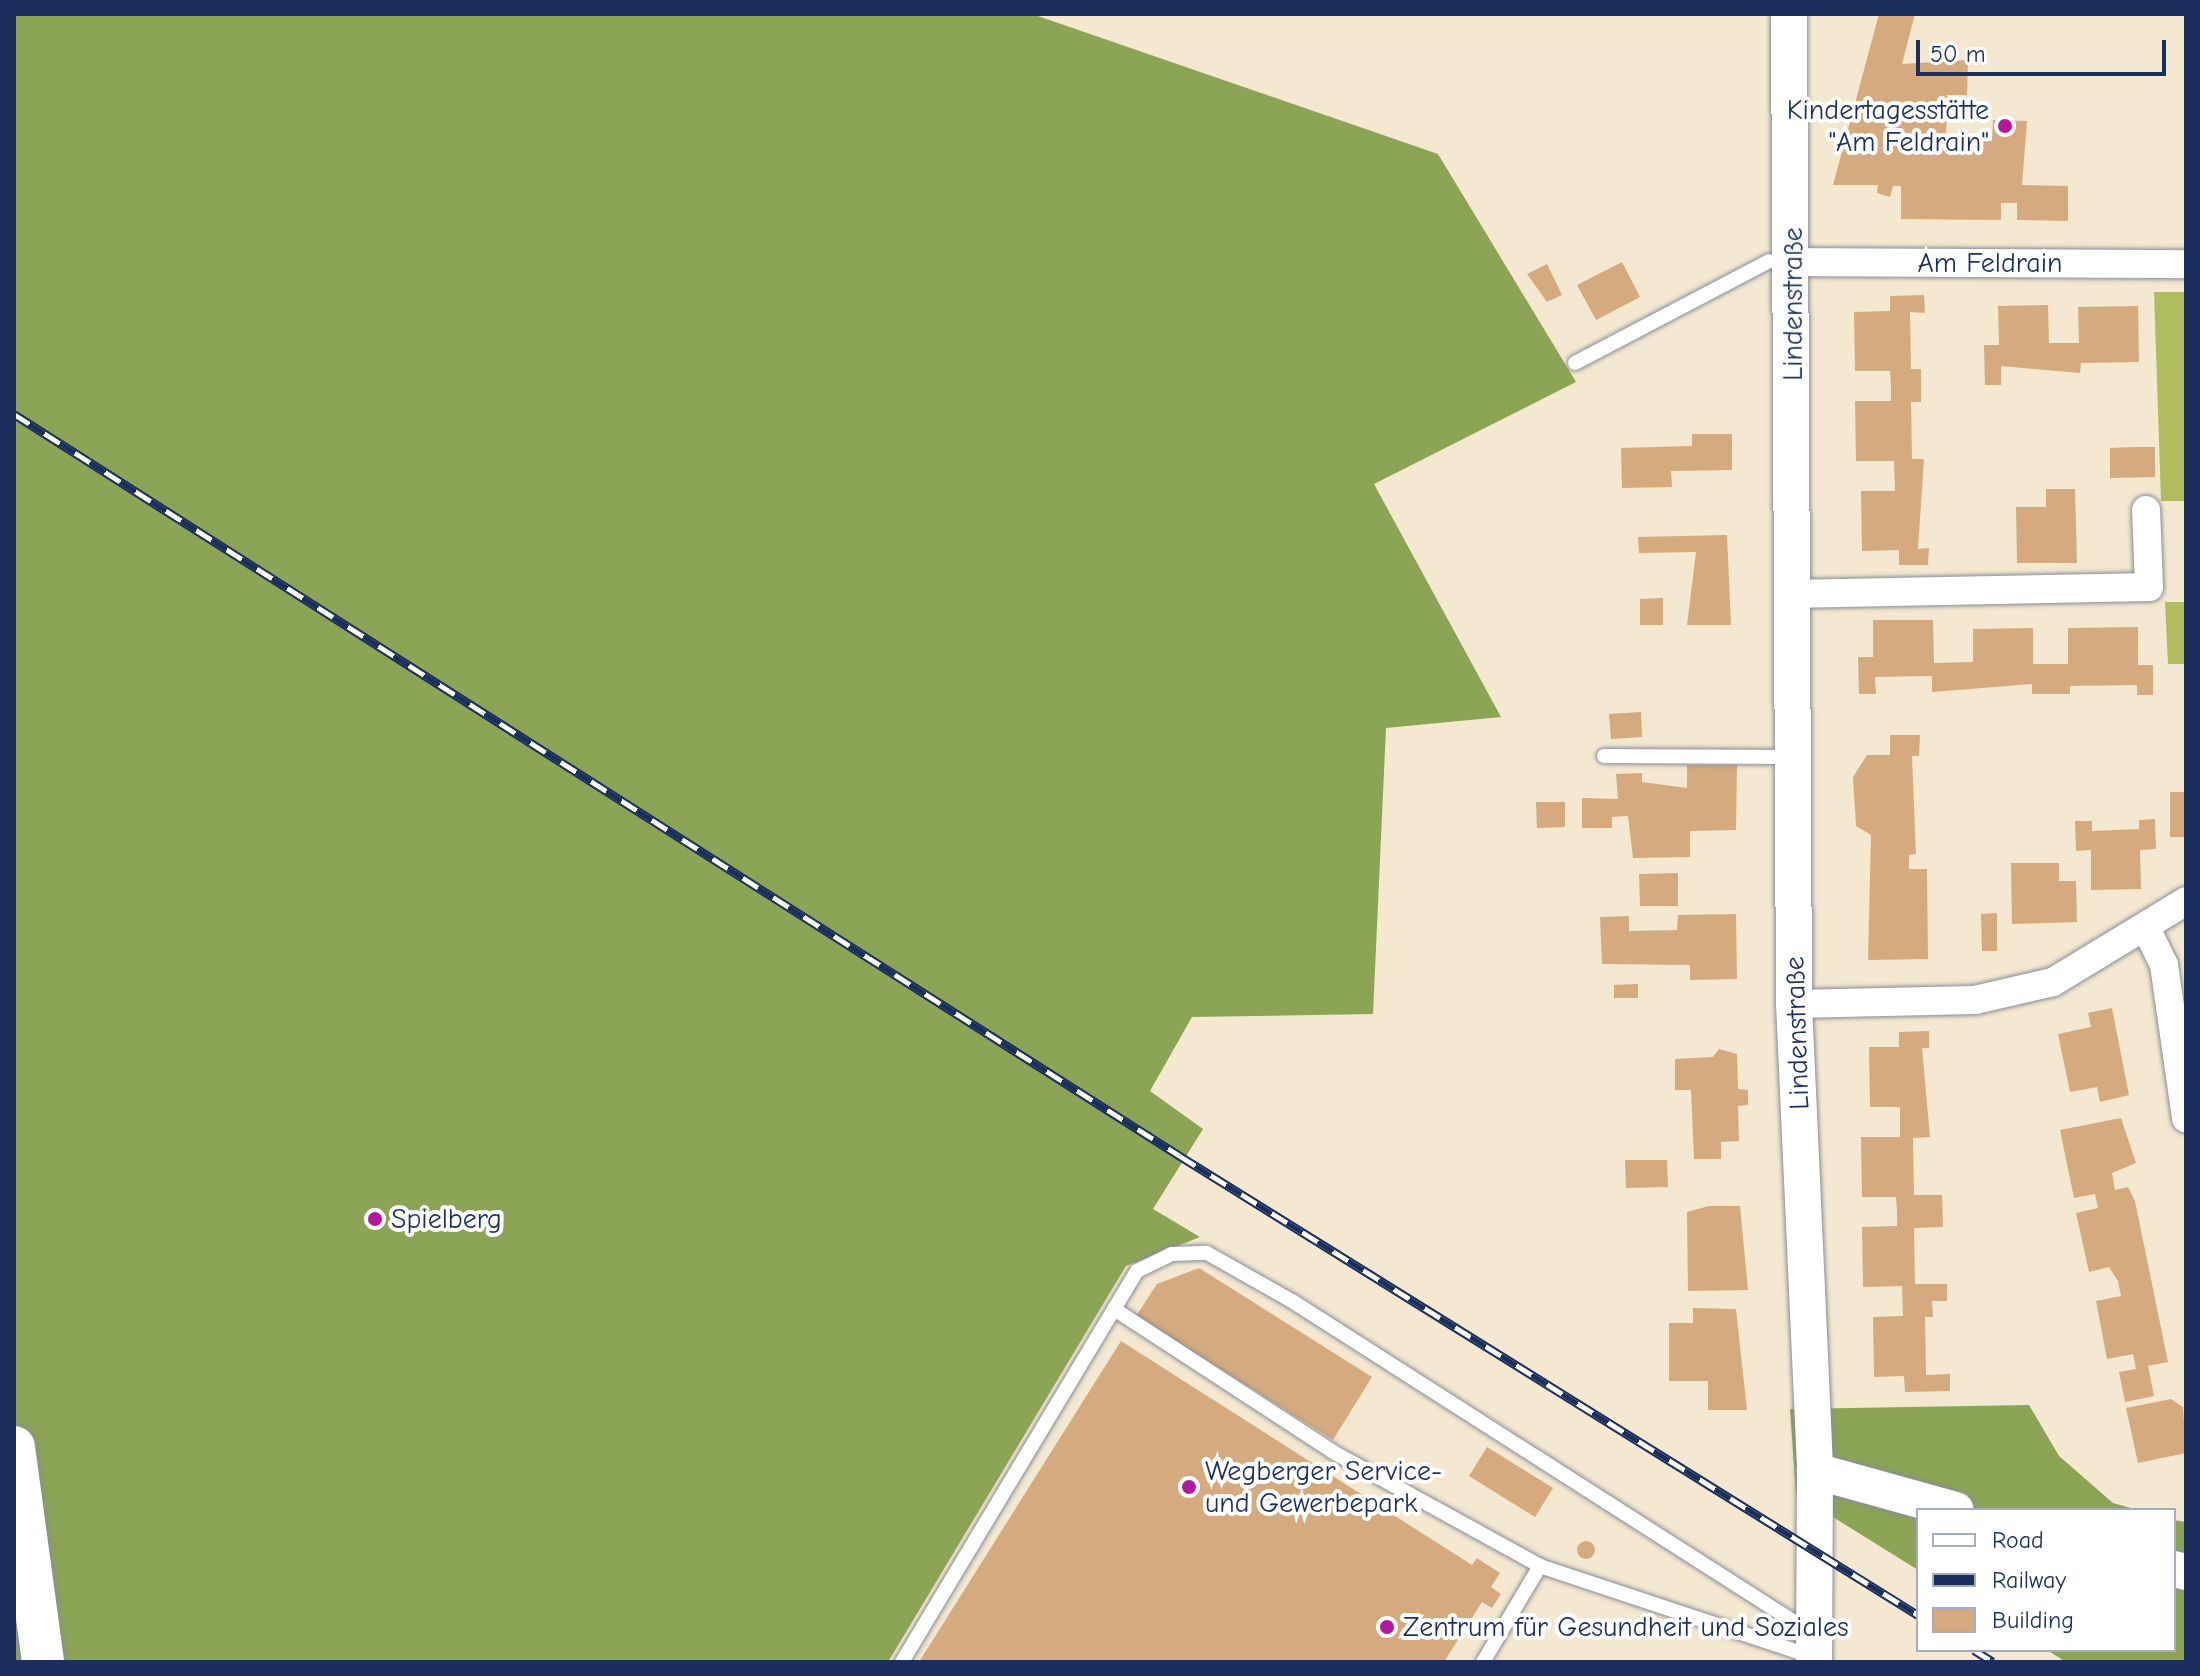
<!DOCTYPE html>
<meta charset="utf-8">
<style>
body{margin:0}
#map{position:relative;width:2200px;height:1676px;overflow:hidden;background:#f4e8d0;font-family:"Comic Neue",sans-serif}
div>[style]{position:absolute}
.green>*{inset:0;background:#b0bd5f}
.forest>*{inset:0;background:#8ca456}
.building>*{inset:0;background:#d4aa7e}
.round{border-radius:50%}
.roads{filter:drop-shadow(0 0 2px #888c97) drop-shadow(0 0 2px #888c97)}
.service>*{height:14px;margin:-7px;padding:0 7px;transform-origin:7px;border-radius:7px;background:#fff}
.minor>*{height:28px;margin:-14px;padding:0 14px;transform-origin:14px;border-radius:14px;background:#fff}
.tertiary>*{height:36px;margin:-18px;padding:0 18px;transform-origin:18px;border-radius:18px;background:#fff}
.secondary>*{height:42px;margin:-21px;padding:0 21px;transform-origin:21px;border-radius:21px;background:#fff}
.rail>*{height:9px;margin-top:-4.5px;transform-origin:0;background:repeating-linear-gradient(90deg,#fff 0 18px,#1b2f5e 0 36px);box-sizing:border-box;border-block:2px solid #1b2f5e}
.dots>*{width:22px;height:22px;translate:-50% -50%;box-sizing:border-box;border:4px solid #fff;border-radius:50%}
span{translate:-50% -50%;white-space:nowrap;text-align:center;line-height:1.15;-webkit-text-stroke:8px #fff;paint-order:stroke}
.poi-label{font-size:28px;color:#1b2f5e}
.right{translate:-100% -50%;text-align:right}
.left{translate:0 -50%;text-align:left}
.street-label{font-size:28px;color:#1b2f5e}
.frame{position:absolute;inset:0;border:16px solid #1b2f5e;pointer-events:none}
.legend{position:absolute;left:1916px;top:1508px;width:260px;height:144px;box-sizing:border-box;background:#fff;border:2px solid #a4acbf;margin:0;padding:10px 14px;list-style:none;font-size:24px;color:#1b2f5e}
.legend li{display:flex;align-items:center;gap:16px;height:40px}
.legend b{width:40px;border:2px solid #a4acbf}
.scale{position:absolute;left:1916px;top:40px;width:250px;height:36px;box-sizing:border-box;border:4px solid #1b2f5e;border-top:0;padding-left:10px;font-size:24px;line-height:28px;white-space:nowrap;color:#1b2f5e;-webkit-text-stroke:6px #fff;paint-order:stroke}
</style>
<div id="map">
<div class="green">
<div style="clip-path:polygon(2154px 292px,2186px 292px,2186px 501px,2161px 501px)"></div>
<div style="clip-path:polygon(2165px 602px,2186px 602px,2186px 664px,2168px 664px)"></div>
</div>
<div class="forest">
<div style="clip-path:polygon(14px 14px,1032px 14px,1438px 154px,1576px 382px,1374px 484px,1501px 717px,1386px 728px,1373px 1014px,1192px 1017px,1150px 1091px,1203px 1129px,1153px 1209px,1200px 1237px,1126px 1266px,888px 1662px,14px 1662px)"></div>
<div style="clip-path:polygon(2029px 1405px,2059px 1456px,2113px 1503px,2138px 1510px,1918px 1510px,1918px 1570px,1796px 1494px,1790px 1409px)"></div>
<div style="clip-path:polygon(2174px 1520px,2186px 1522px,2186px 1662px,2066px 1662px,2047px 1650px,2174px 1650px)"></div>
</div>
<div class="building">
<div style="clip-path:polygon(1879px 14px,1915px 14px,1902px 64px,1968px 60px,1967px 95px,1947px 95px,1946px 141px,1992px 141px,1993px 120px,2027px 121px,2022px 185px,2068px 186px,2068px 221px,2017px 220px,2017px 203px,2001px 203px,2001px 220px,1901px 219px,1901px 186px,1893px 186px,1890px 197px,1877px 193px,1878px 185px,1833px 185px)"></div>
<div style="clip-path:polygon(1622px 262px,1640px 297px,1596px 320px,1577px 285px)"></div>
<div style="clip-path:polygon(1547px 264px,1562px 295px,1547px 302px,1527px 274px)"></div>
<div style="clip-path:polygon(1924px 295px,1925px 313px,1910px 312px,1911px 369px,1921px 369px,1921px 402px,1911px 402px,1912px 459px,1924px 459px,1918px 549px,1929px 548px,1928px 565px,1899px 565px,1899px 550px,1862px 551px,1861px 491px,1895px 491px,1894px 461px,1856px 461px,1855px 401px,1891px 401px,1891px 386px,1890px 371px,1855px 371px,1854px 312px,1890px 311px,1890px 296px)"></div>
<div style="clip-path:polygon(2048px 305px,2049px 343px,2079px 343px,2078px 307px,2138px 306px,2139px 362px,2081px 363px,2080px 373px,2001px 366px,2001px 385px,1985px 385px,1984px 345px,1999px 345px,1998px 306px)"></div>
<div style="clip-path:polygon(1692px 434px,1732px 434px,1732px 470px,1671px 471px,1672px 487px,1622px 488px,1621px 448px,1692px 446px)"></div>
<div style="clip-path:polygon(2133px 447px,2155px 447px,2155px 477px,2110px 478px,2110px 448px)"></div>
<div style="clip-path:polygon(2046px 489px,2075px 489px,2077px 563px,2017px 563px,2016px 507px,2046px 507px)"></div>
<div style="clip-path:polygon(1727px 535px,1731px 625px,1687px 625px,1696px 552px,1639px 553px,1638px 537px)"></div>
<div style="clip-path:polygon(1663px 598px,1663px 625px,1640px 625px,1640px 599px)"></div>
<div style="clip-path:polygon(1873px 620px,1933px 620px,1934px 663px,1973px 662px,1973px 629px,2033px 628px,2033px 664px,2068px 664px,2068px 628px,2138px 627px,2138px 665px,2153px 665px,2153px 695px,2137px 695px,2137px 685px,2070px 686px,2070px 694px,2032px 694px,2032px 684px,1932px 692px,1932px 676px,1875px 677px,1876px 694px,1859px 694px,1858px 657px,1873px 657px)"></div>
<div style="clip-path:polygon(1641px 712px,1642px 737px,1611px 739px,1609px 714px)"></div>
<div style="clip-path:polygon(1890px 735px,1920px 735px,1919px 756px,1912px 756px,1916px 854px,1909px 855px,1909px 869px,1927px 869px,1928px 959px,1868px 960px,1871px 835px,1856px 826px,1853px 777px,1867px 755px,1890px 755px)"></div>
<div style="clip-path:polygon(1687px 765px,1737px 765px,1736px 830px,1690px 831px,1690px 857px,1633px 858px,1628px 816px,1612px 817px,1612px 828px,1582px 828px,1582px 798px,1618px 799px,1616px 774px,1642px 773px,1642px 782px,1687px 788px)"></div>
<div style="clip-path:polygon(2170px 792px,2186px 792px,2186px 837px,2170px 837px)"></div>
<div style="clip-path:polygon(1536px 802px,1565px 802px,1565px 827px,1537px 828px)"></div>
<div style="clip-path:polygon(2155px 819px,2156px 849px,2140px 850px,2141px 889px,2091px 890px,2091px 850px,2076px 851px,2075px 821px,2092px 821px,2092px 831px,2139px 829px,2139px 820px)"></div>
<div style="clip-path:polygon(2011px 863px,2059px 863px,2059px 881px,2076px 881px,2077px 922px,2012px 924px)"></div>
<div style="clip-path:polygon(1678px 873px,1678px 906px,1640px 906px,1639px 874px)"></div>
<div style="clip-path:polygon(1997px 913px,1997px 951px,1982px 951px,1981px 914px)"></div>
<div style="clip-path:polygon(1736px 914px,1737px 979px,1690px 980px,1690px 965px,1602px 964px,1600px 917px,1629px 916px,1629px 931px,1677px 930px,1678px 915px)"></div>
<div style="clip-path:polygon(1638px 984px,1638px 998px,1614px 998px,1614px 985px)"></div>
<div style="clip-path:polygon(2112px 1008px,2129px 1095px,2100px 1102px,2097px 1087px,2070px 1092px,2058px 1034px,2091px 1027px,2088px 1013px)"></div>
<div style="clip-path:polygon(1929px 1031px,1929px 1048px,1922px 1048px,1930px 1137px,1913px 1138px,1914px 1195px,1942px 1195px,1943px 1227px,1914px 1228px,1915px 1284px,1947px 1284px,1947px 1301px,1932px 1301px,1933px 1317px,1925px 1317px,1926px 1375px,1950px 1374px,1950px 1391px,1905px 1392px,1904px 1376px,1874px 1377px,1873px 1317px,1903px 1316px,1902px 1286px,1863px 1287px,1862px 1227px,1897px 1226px,1897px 1211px,1896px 1197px,1862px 1197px,1861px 1137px,1900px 1137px,1900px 1107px,1870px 1107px,1869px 1047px,1899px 1047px,1899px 1032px)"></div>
<div style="clip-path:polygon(1719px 1049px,1737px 1054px,1738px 1089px,1748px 1090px,1748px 1105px,1738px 1106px,1739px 1141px,1721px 1142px,1721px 1159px,1694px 1159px,1691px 1090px,1675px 1090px,1675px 1059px,1713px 1057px)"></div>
<div style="clip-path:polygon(2121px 1118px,2136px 1163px,2112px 1173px,2115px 1190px,2128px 1187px,2135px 1201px,2168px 1362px,2148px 1366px,2154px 1396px,2125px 1402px,2119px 1372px,2136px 1369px,2133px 1354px,2107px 1359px,2096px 1301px,2121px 1296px,2118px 1281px,2109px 1267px,2089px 1272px,2076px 1213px,2098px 1208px,2095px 1194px,2074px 1198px,2060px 1130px)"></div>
<div style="clip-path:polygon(1625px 1160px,1667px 1160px,1668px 1187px,1626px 1188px)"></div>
<div style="clip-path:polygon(1709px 1206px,1740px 1206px,1748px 1290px,1688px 1291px,1687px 1212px)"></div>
<div style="clip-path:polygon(1199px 1268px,1372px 1377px,1333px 1440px,1136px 1316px,1157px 1284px)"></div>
<div style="clip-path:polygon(1693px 1308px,1736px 1309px,1747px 1410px,1708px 1410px,1708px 1381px,1669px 1381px,1669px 1323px,1693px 1323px)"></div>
<div style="clip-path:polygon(1121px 1341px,1472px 1565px,1477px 1558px,1500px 1573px,1491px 1587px,1501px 1594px,1492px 1608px,1482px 1602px,1444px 1662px,919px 1662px)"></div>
<div style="clip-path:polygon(2171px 1399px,2183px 1407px,2186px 1453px,2138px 1463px,2126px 1408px)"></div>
<div style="clip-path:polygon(1487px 1447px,1553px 1488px,1535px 1517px,1469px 1476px)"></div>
<div class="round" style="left:1577px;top:1541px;width:18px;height:18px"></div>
</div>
<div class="roads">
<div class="service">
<div style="left:1575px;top:363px;width:219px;rotate:-27.7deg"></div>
<div style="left:1604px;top:756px;width:188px;rotate:0.3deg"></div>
<div style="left:1114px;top:1309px;width:262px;rotate:33.1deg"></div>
<div style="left:1333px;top:1452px;width:236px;rotate:28.8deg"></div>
<div style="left:1540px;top:1566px;width:286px;rotate:18.4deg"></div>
<div style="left:902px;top:1662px;width:456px;rotate:-59deg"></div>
<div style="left:1137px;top:1271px;width:39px;rotate:-26deg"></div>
<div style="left:1172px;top:1254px;width:35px;rotate:-2deg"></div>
<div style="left:1207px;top:1253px;width:98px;rotate:29.5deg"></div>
<div style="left:1292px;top:1301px;width:615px;rotate:32.58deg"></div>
<div style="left:1483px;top:1662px;width:112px;rotate:-59.3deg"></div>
</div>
<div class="minor">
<div style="left:1794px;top:262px;width:392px;rotate:0.3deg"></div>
<div style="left:1790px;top:594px;width:359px;rotate:-1.1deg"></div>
<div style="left:2149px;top:587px;width:77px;rotate:-92.2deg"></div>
<div style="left:2147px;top:930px;width:39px;rotate:64deg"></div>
<div style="left:2164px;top:965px;width:155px;rotate:81.8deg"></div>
<div style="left:1794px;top:1004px;width:181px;rotate:-1.3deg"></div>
<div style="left:1975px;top:1000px;width:80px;rotate:-13deg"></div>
<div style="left:2053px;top:982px;width:156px;rotate:-31.3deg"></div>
</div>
<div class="tertiary">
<div style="left:1789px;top:14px;width:990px;rotate:89.71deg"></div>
<div style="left:1794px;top:1004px;width:467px;rotate:87.4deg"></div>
<div style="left:1815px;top:1471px;width:191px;rotate:90.3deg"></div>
<div style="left:1815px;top:1471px;width:146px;rotate:15.5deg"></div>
<div style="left:2174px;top:1569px;width:12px;rotate:14deg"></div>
</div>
<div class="secondary">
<div style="left:14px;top:1447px;width:217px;rotate:82.3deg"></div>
</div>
</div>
<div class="rail">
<div style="left:14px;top:414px;width:1382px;rotate:32.47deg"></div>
<div style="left:1180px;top:1156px;width:869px;rotate:31.88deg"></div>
<div style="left:1974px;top:1650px;width:22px;rotate:32deg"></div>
</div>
<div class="dots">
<div style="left:2005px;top:126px;background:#b5179e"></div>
<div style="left:375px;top:1219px;background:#b5179e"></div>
<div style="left:1189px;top:1487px;background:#b5179e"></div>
<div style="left:1387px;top:1627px;background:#b5179e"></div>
</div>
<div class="poi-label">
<span class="right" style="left:1989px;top:126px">Kindertagesstätte<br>"Am Feldrain"</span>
<span class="left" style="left:391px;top:1219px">Spielberg</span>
<span class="left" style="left:1205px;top:1487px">Wegberger Service-<br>und Gewerbepark</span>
<span class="left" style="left:1403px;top:1627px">Zentrum für Gesundheit und Soziales</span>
</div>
<div class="street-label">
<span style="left:1990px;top:263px">Am Feldrain</span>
<span style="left:1793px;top:304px;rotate:-90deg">Lindenstraße</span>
<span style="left:1797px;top:1033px;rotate:-92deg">Lindenstraße</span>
</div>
<div class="frame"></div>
<ul class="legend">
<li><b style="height:10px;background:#fff"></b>Road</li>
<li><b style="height:10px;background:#1b2f5e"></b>Railway</li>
<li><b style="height:22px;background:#d4aa7e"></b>Building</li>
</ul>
<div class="scale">50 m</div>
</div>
